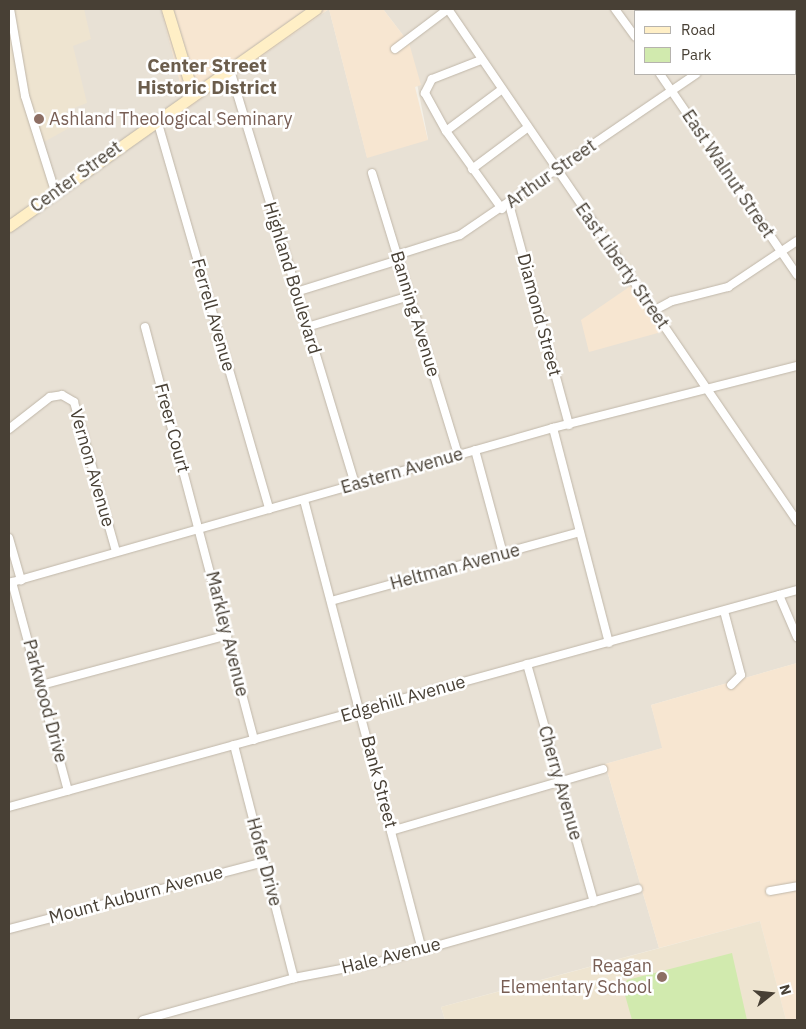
<!DOCTYPE html>
<style>
body{margin:0}
#map{position:relative;width:806px;height:1029px;overflow:hidden;background:#f4f0e7;font-family:"IBM Plex Sans",sans-serif}
div>[style]{position:absolute}
.residential>*{inset:0;background:#e8e1d5}
.commercial>*{inset:0;background:#f7e6d1}
.education>*{inset:0;background:#eee4d0}
.green>*{inset:0;background:#d1eaae}
.roads{filter:drop-shadow(0 0 1px #c0b7a9) drop-shadow(0 0 1px #c0b7a9)}
.street>*{height:8px;margin:-4px;padding:0 4px;transform-origin:4px;border-radius:4px;background:#fff}
.secondary>*{height:11px;margin:-5.5px;padding:0 5.5px;transform-origin:5.5px;border-radius:5.5px;background:#ffefc6}
.dots>*{width:14px;height:14px;translate:-50% -50%;box-sizing:border-box;border:2px solid #fff;border-radius:50%}
span{translate:-50% -50%;white-space:nowrap;text-align:center;line-height:1.15;-webkit-text-stroke:5px #fff;paint-order:stroke}
.education-label{font-size:18px;color:#785e54}
.left{translate:0 -50%;text-align:left}
.right{translate:-100% -50%;text-align:right}
.street-label{font-size:18px;color:#484035}
.neighbourhood-label{font-size:19px;color:#6b5d4c;font-weight:700}
.frame{position:absolute;inset:0;border:10px solid #484035;pointer-events:none}
.legend{position:absolute;left:634px;top:10px;width:162px;height:65px;box-sizing:border-box;background:#fff;border:1px solid #b6b3ae;margin:0;padding:6px 9px;list-style:none;font-size:15px;color:#484035}
.legend li{display:flex;align-items:center;gap:10px;height:25px}
.legend b{width:25px;border:1px solid #b6b3ae}
.north{position:absolute;left:746px;top:969px;width:50px;height:50px;-webkit-text-stroke:4px #fff;paint-order:stroke;rotate:74deg;font-size:14px;font-weight:700;line-height:20px;text-align:center;color:#484035}
.north::after{content:'';display:block;margin:auto;width:18px;height:22px;background:#484035;clip-path:polygon(50% 0,100% 100%,50% 72%,0 100%)}
</style>
<div id="map">
<div class="residential">
<div style="clip-path:polygon(evenodd,9px 9px,161px 9px,187px 108px,329px 9px,367px 157px,428px 139px,409px 43px,383px 9px,797px 9px,797px 663px,651px 705px,663px 748px,605px 764px,659px 948px,441px 1007px,445px 1020px,9px 1020px,9px 9px,635px 11px,795px 11px,795px 74px,635px 74px,635px 11px)"></div>
</div>
<div class="commercial">
<div style="clip-path:polygon(161px 9px,383px 9px,409px 43px,421px 85px,415px 87px,428px 140px,367px 158px,329px 9px,187px 109px)"></div>
<div style="clip-path:polygon(632px 285px,665px 331px,589px 352px,581px 320px)"></div>
<div style="clip-path:polygon(797px 663px,797px 1020px,786px 1020px,760px 921px,659px 948px,605px 764px,662px 748px,651px 705px)"></div>
</div>
<div class="education">
<div style="clip-path:polygon(9px 9px,84px 9px,91px 39px,73px 46px,87px 103px,66px 111px,71px 127px,42px 143px,55px 191px,9px 226px)"></div>
<div style="clip-path:polygon(760px 921px,786px 1020px,445px 1020px,441px 1007px)"></div>
</div>
<div class="green">
<div style="clip-path:polygon(732px 953px,747px 1020px,632px 1020px,623px 988px,627px 980px)"></div>
</div>
<div class="roads">
<div class="street">
<div style="left:10px;top:9px;width:88px;rotate:80.2deg"></div>
<div style="left:25px;top:96px;width:100px;rotate:72.5deg"></div>
<div style="left:448px;top:9px;width:620px;rotate:55.72deg"></div>
<div style="left:615px;top:9px;width:34px;rotate:54deg"></div>
<div style="left:786px;top:11px;width:4px;rotate:-27deg"></div>
<div style="left:795px;top:22px;width:4px;rotate:56deg"></div>
<div style="left:395px;top:49px;width:66px;rotate:-37deg"></div>
<div style="left:481px;top:60px;width:53px;rotate:158.8deg"></div>
<div style="left:432px;top:79px;width:16px;rotate:117deg"></div>
<div style="left:425px;top:93px;width:43px;rotate:61.1deg"></div>
<div style="left:446px;top:131px;width:96px;rotate:54.3deg"></div>
<div style="left:230px;top:70px;width:433px;rotate:73.2deg"></div>
<div style="left:660px;top:74px;width:243px;rotate:55.7deg"></div>
<div style="left:157px;top:120px;width:405px;rotate:73.9deg"></div>
<div style="left:446px;top:131px;width:69px;rotate:-36.7deg"></div>
<div style="left:472px;top:169px;width:69px;rotate:-36.7deg"></div>
<div style="left:372px;top:173px;width:294px;rotate:73deg"></div>
<div style="left:509px;top:204px;width:229px;rotate:74.8deg"></div>
<div style="left:397px;top:255px;width:66px;rotate:-17.6deg"></div>
<div style="left:460px;top:235px;width:286px;rotate:-34.3deg"></div>
<div style="left:296px;top:292px;width:108px;rotate:-17.3deg"></div>
<div style="left:653px;top:311px;width:21px;rotate:-28deg"></div>
<div style="left:672px;top:301px;width:58px;rotate:-14deg"></div>
<div style="left:728px;top:287px;width:83px;rotate:-33.7deg"></div>
<div style="left:145px;top:327px;width:427px;rotate:75.2deg"></div>
<div style="left:307px;top:327px;width:108px;rotate:-16.8deg"></div>
<div style="left:553px;top:428px;width:222px;rotate:75.4deg"></div>
<div style="left:9px;top:429px;width:52px;rotate:-38deg"></div>
<div style="left:50px;top:397px;width:12px;rotate:-9deg"></div>
<div style="left:62px;top:395px;width:14px;rotate:30deg"></div>
<div style="left:74px;top:402px;width:155px;rotate:74.3deg"></div>
<div style="left:475px;top:450px;width:108px;rotate:74.9deg"></div>
<div style="left:304px;top:500px;width:464px;rotate:75.3deg"></div>
<div style="left:9px;top:538px;width:44px;rotate:74.1deg"></div>
<div style="left:12px;top:582px;width:216px;rotate:75deg"></div>
<div style="left:9px;top:583px;width:566px;rotate:-15.9deg"></div>
<div style="left:553px;top:428px;width:252px;rotate:-14.3deg"></div>
<div style="left:779px;top:595px;width:46px;rotate:66.8deg"></div>
<div style="left:331px;top:601px;width:258px;rotate:-15.5deg"></div>
<div style="left:724px;top:611px;width:66px;rotate:75.1deg"></div>
<div style="left:741px;top:675px;width:14px;rotate:135deg"></div>
<div style="left:527px;top:664px;width:247px;rotate:74.3deg"></div>
<div style="left:41px;top:685px;width:193px;rotate:-15deg"></div>
<div style="left:234px;top:745px;width:241px;rotate:75.6deg"></div>
<div style="left:9px;top:807px;width:817px;rotate:-15.4deg"></div>
<div style="left:391px;top:831px;width:221px;rotate:-16.3deg"></div>
<div style="left:770px;top:891px;width:27px;rotate:-10deg"></div>
<div style="left:9px;top:929px;width:264px;rotate:-14.7deg"></div>
<div style="left:143px;top:1020px;width:157px;rotate:-15.5deg"></div>
<div style="left:294px;top:978px;width:91px;rotate:-10.8deg"></div>
<div style="left:383px;top:961px;width:265px;rotate:-15.8deg"></div>
</div>
<div class="secondary">
<div style="left:167px;top:9px;width:89px;rotate:73deg"></div>
<div style="left:9px;top:226px;width:376px;rotate:-35.3deg"></div>
</div>
</div>
<div class="dots">
<div style="left:39px;top:119px;background:#8d6e63"></div>
<div style="left:662px;top:977px;background:#8d6e63"></div>
</div>
<div class="education-label">
<span class="left" style="left:49px;top:119px">Ashland Theological Seminary</span>
<span class="right" style="left:652px;top:977px">Reagan<br>Elementary School</span>
</div>
<div class="street-label">
<span style="left:551px;top:174px;rotate:-35deg">Arthur Street</span>
<span style="left:728px;top:174px;rotate:56deg">East Walnut Street</span>
<span style="left:76px;top:177px;rotate:-36deg">Center Street</span>
<span style="left:622px;top:266px;rotate:55deg">East Liberty Street</span>
<span style="left:292px;top:278px;rotate:73deg">Highland Boulevard</span>
<span style="left:415px;top:314px;rotate:73deg">Banning Avenue</span>
<span style="left:213px;top:315px;rotate:74deg">Ferrell Avenue</span>
<span style="left:539px;top:315px;rotate:75deg">Diamond Street</span>
<span style="left:172px;top:428px;rotate:75deg">Freer Court</span>
<span style="left:92px;top:468px;rotate:74deg">Vernon Avenue</span>
<span style="left:402px;top:471px;rotate:-16deg">Eastern Avenue</span>
<span style="left:455px;top:567px;rotate:-15deg">Heltman Avenue</span>
<span style="left:227px;top:634px;rotate:76deg">Markley Avenue</span>
<span style="left:403px;top:699px;rotate:-16deg">Edgehill Avenue</span>
<span style="left:45px;top:701px;rotate:75deg">Parkwood Drive</span>
<span style="left:379px;top:782px;rotate:75deg">Bank Street</span>
<span style="left:560px;top:783px;rotate:74deg">Cherry Avenue</span>
<span style="left:264px;top:862px;rotate:75deg">Hofer Drive</span>
<span style="left:136px;top:895px;rotate:-15deg">Mount Auburn Avenue</span>
<span style="left:391px;top:956px;rotate:-14deg">Hale Avenue</span>
</div>
<div class="neighbourhood-label">
<span style="left:207px;top:77px">Center Street<br>Historic District</span>
</div>
<div class="frame"></div>
<ul class="legend">
<li><b style="height:6px;background:#ffefc6"></b>Road</li>
<li><b style="height:14px;background:#d1eaae"></b>Park</li>
</ul>
<div class="north">N</div>
</div>
